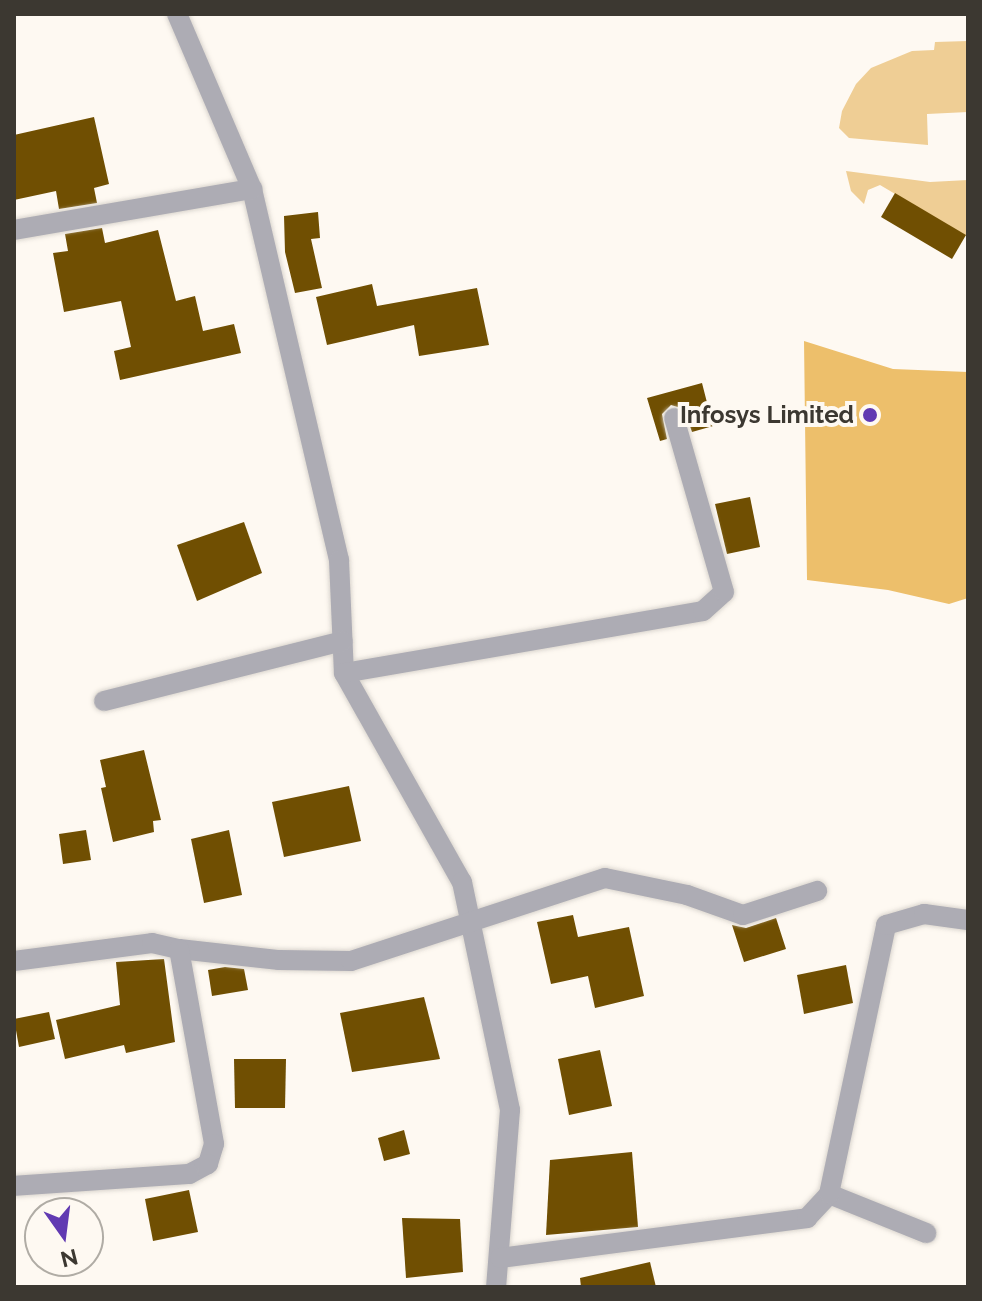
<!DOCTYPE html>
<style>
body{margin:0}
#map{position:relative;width:982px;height:1301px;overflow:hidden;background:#fef9f2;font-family:Raleway,sans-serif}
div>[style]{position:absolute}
.green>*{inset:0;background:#efce95}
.water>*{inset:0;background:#edbf6b}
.building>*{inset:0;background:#704f02}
.roads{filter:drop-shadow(0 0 2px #dbd6cf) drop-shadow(0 0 2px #dbd6cf)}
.street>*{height:20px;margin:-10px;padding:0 10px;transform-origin:10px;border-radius:10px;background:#adacb4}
.dots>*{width:22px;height:22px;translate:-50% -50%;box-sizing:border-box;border:4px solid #fef9f2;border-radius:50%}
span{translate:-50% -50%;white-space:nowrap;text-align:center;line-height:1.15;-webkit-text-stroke:8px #fef9f2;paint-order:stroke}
.poi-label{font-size:24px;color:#3c3831;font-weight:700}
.right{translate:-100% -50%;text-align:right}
.frame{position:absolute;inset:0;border:16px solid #3c3831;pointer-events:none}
.north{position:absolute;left:24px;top:1197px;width:80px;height:80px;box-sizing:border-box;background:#fef9f2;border:2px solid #b0aca5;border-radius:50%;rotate:166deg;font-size:22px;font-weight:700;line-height:32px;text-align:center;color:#3c3831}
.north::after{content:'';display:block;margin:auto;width:28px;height:36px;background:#613ab2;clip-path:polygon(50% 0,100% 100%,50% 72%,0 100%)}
</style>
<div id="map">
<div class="green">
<div style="clip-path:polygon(968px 41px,968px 112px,927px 114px,928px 145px,849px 138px,839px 128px,842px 111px,856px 84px,871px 68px,912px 51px,934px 50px,935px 42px)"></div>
<div style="clip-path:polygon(846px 171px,930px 182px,968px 180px,968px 237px,880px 185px,868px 190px,864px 204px,851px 191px)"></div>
</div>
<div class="water">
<div style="clip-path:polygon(804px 341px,893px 369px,968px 372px,968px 598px,949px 604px,888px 590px,807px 580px)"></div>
</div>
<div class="building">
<div style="clip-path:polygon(94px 117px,109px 184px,94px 188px,97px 203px,59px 209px,56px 191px,14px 200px,14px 135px)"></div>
<div style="clip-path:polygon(895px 193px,966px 235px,952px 259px,881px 217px)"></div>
<div style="clip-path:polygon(318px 212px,320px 238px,311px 239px,322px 288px,295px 293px,285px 252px,284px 216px)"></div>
<div style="clip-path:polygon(102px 228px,105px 243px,158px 230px,176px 301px,195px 296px,203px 331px,234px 324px,241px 353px,120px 380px,114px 351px,131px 347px,121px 301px,64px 312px,53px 253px,68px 251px,65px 234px)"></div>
<div style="clip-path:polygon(372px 284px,377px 306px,477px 288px,489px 345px,419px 356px,414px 325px,327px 345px,316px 297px)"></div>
<div style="clip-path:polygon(702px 383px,713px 426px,692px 432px,684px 409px,671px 405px,662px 414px,667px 439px,660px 441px,647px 398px)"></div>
<div style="clip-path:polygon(750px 497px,760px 547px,727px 554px,715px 504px)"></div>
<div style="clip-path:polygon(244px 522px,262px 573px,197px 601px,177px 545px)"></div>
<div style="clip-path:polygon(144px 750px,161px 820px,153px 821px,154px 832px,113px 842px,101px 788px,106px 787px,100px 760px)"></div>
<div style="clip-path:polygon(349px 786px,361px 841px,284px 857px,272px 802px)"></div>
<div style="clip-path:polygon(86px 830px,91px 860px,63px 864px,59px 834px)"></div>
<div style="clip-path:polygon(229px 830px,242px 895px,204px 903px,191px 839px)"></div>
<div style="clip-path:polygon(573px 915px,578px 937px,629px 927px,644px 996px,595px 1008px,588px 976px,551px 984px,537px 922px)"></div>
<div style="clip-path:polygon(776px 918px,786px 949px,744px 962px,732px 925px,746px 928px)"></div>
<div style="clip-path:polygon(164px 959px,175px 1042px,126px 1053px,124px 1045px,65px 1059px,56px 1020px,120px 1005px,116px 962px)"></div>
<div style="clip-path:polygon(846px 965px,853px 1003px,804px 1014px,797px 975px)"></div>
<div style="clip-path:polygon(225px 967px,244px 969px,248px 990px,212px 996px,208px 970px)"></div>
<div style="clip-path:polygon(424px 997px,440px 1059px,352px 1072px,340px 1013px)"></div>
<div style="clip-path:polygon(49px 1012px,55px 1039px,19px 1047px,14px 1019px)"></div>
<div style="clip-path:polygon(600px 1050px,612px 1106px,569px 1115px,558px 1059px)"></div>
<div style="clip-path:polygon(234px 1059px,286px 1059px,285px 1108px,235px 1108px)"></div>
<div style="clip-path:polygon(404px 1130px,410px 1154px,384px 1161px,378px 1138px)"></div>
<div style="clip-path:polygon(632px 1152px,638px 1227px,546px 1235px,550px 1160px)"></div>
<div style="clip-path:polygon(189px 1190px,198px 1232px,153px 1241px,145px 1199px)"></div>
<div style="clip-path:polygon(402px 1218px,460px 1219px,463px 1272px,406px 1278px)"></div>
<div style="clip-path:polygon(650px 1262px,656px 1287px,581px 1287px,580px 1278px)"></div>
</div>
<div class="roads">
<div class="street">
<div style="left:177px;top:14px;width:190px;rotate:66.8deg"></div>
<div style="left:252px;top:189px;width:381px;rotate:76.8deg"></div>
<div style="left:339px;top:560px;width:113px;rotate:87.5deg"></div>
<div style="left:344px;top:673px;width:240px;rotate:60.6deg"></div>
<div style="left:462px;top:882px;width:233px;rotate:78.1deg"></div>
<div style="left:510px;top:1110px;width:178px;rotate:94.5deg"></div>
<div style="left:14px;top:230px;width:242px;rotate:-9.8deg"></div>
<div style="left:344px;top:673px;width:364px;rotate:-9.8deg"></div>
<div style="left:703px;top:611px;width:28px;rotate:-42deg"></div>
<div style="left:724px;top:592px;width:181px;rotate:-106deg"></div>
<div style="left:104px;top:701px;width:246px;rotate:-14.1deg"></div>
<div style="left:179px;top:949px;width:101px;rotate:6.3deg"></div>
<div style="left:279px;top:960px;width:72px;rotate:0.8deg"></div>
<div style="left:351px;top:961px;width:267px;rotate:-18.1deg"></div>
<div style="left:605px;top:878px;width:84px;rotate:11.7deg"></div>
<div style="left:687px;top:895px;width:59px;rotate:19.7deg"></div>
<div style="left:743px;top:915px;width:78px;rotate:-18deg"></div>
<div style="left:14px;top:961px;width:139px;rotate:-7.4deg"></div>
<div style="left:152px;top:943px;width:28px;rotate:13deg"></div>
<div style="left:179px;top:949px;width:198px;rotate:79.8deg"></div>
<div style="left:214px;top:1144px;width:21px;rotate:107deg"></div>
<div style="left:208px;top:1164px;width:21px;rotate:152deg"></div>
<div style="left:189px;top:1174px;width:175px;rotate:176.1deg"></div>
<div style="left:829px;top:1194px;width:105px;rotate:21.9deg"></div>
<div style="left:500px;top:1258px;width:310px;rotate:-7.4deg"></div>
<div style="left:807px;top:1218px;width:33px;rotate:-47deg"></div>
<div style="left:829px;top:1194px;width:275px;rotate:-78deg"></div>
<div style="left:886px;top:925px;width:40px;rotate:-16deg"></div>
<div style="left:924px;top:914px;width:44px;rotate:7.8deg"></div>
</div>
</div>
<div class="dots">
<div style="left:870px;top:415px;background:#613ab2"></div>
</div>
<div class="poi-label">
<span class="right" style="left:854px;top:415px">Infosys Limited</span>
</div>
<div class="frame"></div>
<div class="north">N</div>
</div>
